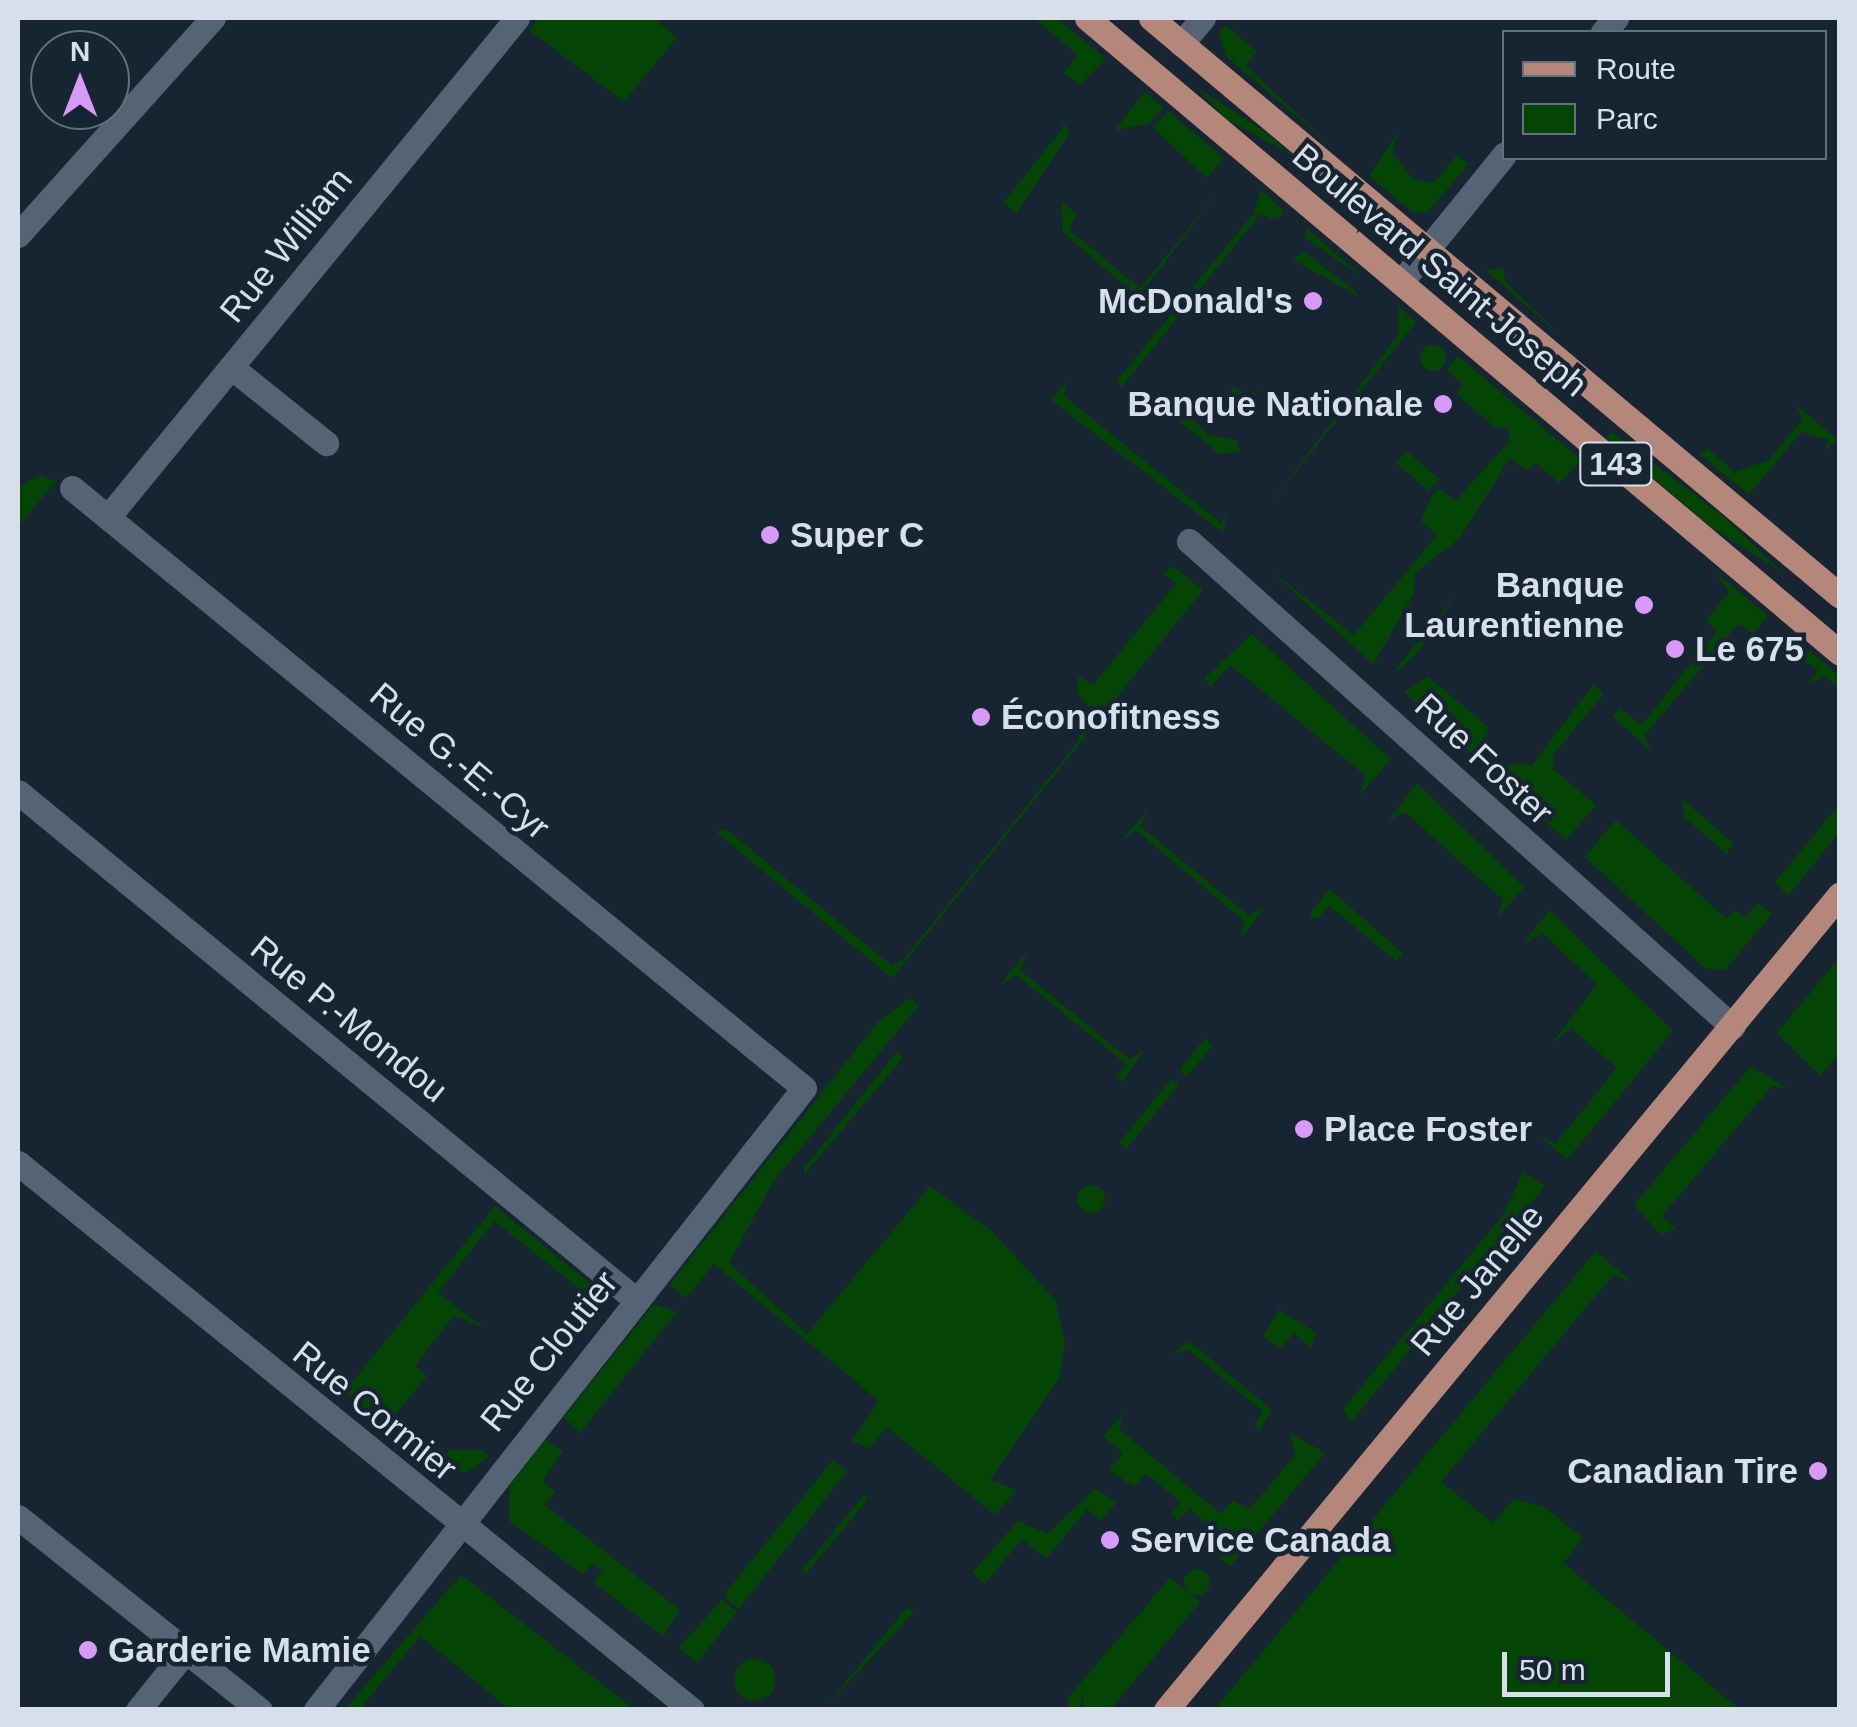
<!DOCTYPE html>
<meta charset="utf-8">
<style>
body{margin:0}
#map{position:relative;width:1857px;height:1727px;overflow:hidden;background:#172533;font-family:Arial,sans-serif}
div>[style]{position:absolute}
.green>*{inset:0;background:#044405}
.round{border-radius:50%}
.minor>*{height:25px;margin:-12.5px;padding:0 12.5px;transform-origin:12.5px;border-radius:12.5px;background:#556475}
.major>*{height:25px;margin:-12.5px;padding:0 12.5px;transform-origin:12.5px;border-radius:12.5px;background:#b5867a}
.dots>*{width:28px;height:28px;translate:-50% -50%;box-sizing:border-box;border:5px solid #172533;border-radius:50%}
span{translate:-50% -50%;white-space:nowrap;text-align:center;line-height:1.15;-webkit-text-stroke:9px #172533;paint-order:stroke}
.shield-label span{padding:2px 8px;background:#172533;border:2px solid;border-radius:8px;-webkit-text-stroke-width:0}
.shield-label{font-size:32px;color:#d7e0ea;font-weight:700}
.street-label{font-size:35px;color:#d7e0ea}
.poi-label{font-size:35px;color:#d7e0ea;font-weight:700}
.right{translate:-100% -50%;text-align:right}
.left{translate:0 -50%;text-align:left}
.frame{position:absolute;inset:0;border:20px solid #d7e0ea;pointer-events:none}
.legend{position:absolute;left:1502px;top:30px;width:325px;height:130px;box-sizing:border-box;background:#172533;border:2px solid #64707c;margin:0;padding:12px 18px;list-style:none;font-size:30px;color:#d7e0ea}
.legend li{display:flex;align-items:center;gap:20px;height:50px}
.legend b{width:50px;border:2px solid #64707c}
.north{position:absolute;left:30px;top:30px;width:100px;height:100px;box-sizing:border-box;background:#172533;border:2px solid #64707c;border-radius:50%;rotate:0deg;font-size:28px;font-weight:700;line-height:40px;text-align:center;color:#d7e0ea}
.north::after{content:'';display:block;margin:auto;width:35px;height:45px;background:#d89af8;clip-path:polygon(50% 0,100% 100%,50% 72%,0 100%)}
.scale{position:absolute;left:1502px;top:1652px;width:168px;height:45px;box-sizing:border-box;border:5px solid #d7e0ea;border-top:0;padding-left:12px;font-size:30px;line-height:35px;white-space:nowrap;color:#d7e0ea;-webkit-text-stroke:8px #172533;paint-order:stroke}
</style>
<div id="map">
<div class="green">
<div style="clip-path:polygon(539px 18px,654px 18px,677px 37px,624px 102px,529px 30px)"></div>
<div style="clip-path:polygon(1033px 18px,1057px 18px,1106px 59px,1080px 85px,1063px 73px,1078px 55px)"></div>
<div style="clip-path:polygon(1226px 25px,1257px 52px,1246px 66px,1334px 148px,1227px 57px,1219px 33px)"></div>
<div style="clip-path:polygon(1197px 88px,1261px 129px,1294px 156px,1226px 119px)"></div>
<div style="clip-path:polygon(1145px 92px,1164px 108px,1150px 123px,1114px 131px)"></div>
<div style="clip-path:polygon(1168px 111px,1224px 158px,1207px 178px,1153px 128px)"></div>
<div style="clip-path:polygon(1057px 115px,1070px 132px,1016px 214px,1003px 203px,1064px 127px)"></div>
<div style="clip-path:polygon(1399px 131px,1392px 152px,1413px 179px,1434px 183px,1457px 155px,1469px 164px,1427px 213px,1412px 212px,1369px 176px)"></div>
<div style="clip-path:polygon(1226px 183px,1138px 297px,1063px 232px,1061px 201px,1077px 215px,1068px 229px,1140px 288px)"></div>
<div style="clip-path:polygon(1261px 190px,1285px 211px,1276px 220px,1260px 214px,1122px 387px,1117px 381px,1253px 214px)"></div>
<div style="clip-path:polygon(1306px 228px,1368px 281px,1369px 281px,1305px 238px)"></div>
<div style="clip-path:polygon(1305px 252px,1356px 292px,1361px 298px,1292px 259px)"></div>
<div style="clip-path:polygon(1503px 268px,1506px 283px,1573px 347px,1486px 270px)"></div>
<div style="clip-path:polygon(1398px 306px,1416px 322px,1263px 513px,1399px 334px)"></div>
<div class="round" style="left:1420px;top:345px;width:26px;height:26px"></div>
<div style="clip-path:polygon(1458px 356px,1581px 460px,1559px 483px,1536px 463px,1527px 471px,1510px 458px,1460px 538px,1415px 573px,1414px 594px,1373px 664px,1267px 568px,1354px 635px,1437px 535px,1421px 521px,1431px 497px,1439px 488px,1455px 501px,1510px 441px,1507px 427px,1496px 428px,1457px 395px,1463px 384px,1447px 370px)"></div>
<div style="clip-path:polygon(1067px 381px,1064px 396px,1221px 523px,1227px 512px,1223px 533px,1051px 400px)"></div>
<div style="clip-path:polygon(1263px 386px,1243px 412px,1225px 398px,1233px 387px,1251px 396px)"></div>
<div style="clip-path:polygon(1179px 405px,1208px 435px,1236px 440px,1240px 452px,1219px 454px,1172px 415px)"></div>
<div style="clip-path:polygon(1796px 405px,1837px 439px,1825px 452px,1829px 440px,1801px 432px,1749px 495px,1701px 455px,1707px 448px,1735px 472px,1769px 460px,1802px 420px)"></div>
<div style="clip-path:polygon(1612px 432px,1725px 518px,1782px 572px,1711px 527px,1606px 438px)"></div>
<div style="clip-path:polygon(1407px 451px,1439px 479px,1429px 491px,1396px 463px)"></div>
<div style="clip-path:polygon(39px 475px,56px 481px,18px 527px,18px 489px)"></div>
<div style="clip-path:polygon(1173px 566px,1203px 590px,892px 978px,716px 832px,726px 829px,892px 966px,904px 959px,1073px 748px,1093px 712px,1077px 693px,1078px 676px,1093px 685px,1176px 584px,1163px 573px)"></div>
<div style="clip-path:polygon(1715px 572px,1768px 616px,1754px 633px,1738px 624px,1644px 736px,1653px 752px,1613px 717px,1620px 708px,1642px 725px,1717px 631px,1706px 621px,1729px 592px)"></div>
<div style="clip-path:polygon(1457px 593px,1419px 651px,1397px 672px,1396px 669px)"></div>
<div style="clip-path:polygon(1787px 632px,1837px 674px,1839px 688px,1824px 676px,1807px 685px,1818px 670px,1778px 643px)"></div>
<div style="clip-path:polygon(1252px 634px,1391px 759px,1359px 796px,1366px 776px,1230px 665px,1210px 687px,1205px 678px)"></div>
<div style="clip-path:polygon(1428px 676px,1489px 728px,1478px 760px,1404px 692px)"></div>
<div style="clip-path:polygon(1594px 684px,1604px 694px,1554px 754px,1553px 769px,1596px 805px,1566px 840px,1496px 776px,1509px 764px,1532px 765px)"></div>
<div style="clip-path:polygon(1417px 783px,1524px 887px,1497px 918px,1503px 900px,1405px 812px,1387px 822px)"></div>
<div style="clip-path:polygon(1683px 799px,1733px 843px,1727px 854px,1684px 817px)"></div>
<div style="clip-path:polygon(1839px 805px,1839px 833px,1788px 896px,1775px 882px)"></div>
<div style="clip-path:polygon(1149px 809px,1140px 826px,1249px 916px,1266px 906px,1241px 938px,1244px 921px,1136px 830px,1120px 841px)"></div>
<div style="clip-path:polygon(1616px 820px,1727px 919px,1735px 910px,1745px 918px,1758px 903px,1772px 914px,1725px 970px,1705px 968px,1585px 857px)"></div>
<div style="clip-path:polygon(1329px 889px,1403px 953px,1396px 961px,1329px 906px,1316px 920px,1309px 915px)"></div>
<div style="clip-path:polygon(1549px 910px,1673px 1031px,1567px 1160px,1538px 1134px,1555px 1144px,1617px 1068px,1571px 1028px,1550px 1046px,1597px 984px,1543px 934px,1524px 943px)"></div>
<div style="clip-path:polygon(1027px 952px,1020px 970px,1130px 1060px,1145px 1049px,1122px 1082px,1116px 1077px,1126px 1064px,1017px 975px,1000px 985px)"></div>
<div style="clip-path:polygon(1839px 958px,1839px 1054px,1820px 1076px,1777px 1033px)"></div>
<div style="clip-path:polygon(910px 998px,919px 1005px,773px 1182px,729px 1263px,807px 1334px,930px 1186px,993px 1232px,1056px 1301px,1065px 1343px,1059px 1379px,990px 1480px,1016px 1490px,995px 1515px,887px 1427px,869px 1449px,852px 1441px,879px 1401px,714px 1264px,686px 1298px,669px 1285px,878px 1022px)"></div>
<div style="clip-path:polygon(1205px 1038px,1213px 1045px,1187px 1076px,1179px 1070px)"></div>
<div style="clip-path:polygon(897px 1052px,903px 1058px,804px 1175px,804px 1168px)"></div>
<div style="clip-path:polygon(1751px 1066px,1788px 1089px,1772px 1086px,1662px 1216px,1676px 1228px,1661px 1235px,1634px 1205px)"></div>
<div style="clip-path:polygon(1171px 1079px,1179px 1085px,1126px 1149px,1119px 1143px)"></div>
<div style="clip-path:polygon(1523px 1172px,1545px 1186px,1351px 1422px,1343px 1409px,1504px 1214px)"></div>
<div class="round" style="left:1077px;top:1185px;width:28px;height:28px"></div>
<div style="clip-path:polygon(495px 1206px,599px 1291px,601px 1313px,587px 1332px,565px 1330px,590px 1297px,494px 1221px,438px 1293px,486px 1329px,454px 1315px,415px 1366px,427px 1376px,387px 1425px,345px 1391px)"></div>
<div style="clip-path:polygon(1596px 1251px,1632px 1282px,1613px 1275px,1441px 1482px,1493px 1523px,1514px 1499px,1544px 1507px,1583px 1538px,1563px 1563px,1739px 1709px,1215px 1709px)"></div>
<div style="clip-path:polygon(654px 1304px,677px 1312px,579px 1434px,564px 1417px)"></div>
<div style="clip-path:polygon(1279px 1309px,1316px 1333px,1311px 1348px,1294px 1333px,1280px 1349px,1263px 1336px)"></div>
<div style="clip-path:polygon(1189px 1341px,1272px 1410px,1260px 1430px,1254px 1424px,1263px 1412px,1188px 1349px,1171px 1356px)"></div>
<div style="clip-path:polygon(1124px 1413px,1119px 1429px,1221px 1514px,1234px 1500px,1249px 1510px,1296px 1454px,1289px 1432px,1325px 1453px,1230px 1566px,1207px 1548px,1216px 1532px,1190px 1509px,1178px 1521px,1171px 1515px,1180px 1502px,1146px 1473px,1134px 1487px,1109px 1470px,1123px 1453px,1103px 1436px)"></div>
<div style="clip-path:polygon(545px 1440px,563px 1451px,543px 1481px,555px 1492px,545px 1505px,680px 1610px,663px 1636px,593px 1582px,602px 1570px,593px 1563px,583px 1574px,509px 1521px,509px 1486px)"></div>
<div style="clip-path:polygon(450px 1450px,482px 1450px,489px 1456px,468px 1472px,449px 1472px,437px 1466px)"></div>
<div style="clip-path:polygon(833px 1460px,847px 1471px,739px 1609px,723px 1596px)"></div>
<div style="clip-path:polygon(1095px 1488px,1116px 1503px,1101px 1521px,1087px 1509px,1046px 1559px,1022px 1539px,985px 1584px,972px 1573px,1018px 1521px,1048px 1534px)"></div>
<div style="clip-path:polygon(864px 1495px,869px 1498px,806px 1574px,802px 1570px)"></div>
<div class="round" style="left:1184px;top:1569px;width:26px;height:26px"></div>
<div style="clip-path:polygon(460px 1576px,465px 1578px,634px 1709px,509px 1709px,420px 1636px,360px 1709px,345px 1709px)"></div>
<div style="clip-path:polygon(1170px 1578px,1200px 1602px,1111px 1709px,1084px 1709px,1082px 1693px,1080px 1709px,1071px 1709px,1066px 1700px)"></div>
<div style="clip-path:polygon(722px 1599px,737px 1612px,697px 1663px,679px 1648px)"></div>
<div style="clip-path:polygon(907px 1607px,914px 1612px,824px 1709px)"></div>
<div class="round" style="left:734px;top:1659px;width:42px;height:42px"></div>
</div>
<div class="minor">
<div style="left:1603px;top:32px;width:19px;rotate:-47deg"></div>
<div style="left:1181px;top:44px;width:34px;rotate:-50deg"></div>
<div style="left:18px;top:235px;width:292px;rotate:-48.1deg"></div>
<div style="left:1401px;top:282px;width:164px;rotate:-51deg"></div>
<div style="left:231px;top:367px;width:122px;rotate:38.7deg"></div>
<div style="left:72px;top:488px;width:946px;rotate:39.34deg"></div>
<div style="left:804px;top:1088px;width:791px;rotate:128.12deg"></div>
<div style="left:108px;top:517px;width:645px;rotate:-50.66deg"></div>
<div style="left:1189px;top:541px;width:729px;rotate:41.78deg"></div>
<div style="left:18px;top:792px;width:800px;rotate:39.42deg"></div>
<div style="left:18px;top:1163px;width:868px;rotate:39.06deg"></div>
<div style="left:18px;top:1517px;width:310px;rotate:38.6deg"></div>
<div style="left:138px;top:1710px;width:75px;rotate:-51deg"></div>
</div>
<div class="major">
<div style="left:1087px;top:18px;width:985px;rotate:40.14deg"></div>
<div style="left:1151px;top:18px;width:899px;rotate:39.99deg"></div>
<div style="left:1166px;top:1710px;width:1058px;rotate:-50.44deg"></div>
</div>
<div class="dots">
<div style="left:1313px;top:301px;background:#d89af8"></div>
<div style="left:1443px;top:404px;background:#d89af8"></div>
<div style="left:770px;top:535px;background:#d89af8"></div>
<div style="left:1644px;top:605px;background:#d89af8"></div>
<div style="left:1675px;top:649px;background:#d89af8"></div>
<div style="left:981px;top:717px;background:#d89af8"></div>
<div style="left:1304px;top:1129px;background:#d89af8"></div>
<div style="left:1818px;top:1471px;background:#d89af8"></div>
<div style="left:1110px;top:1540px;background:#d89af8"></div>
<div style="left:88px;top:1650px;background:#d89af8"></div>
</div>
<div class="shield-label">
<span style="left:1616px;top:464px">143</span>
</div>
<div class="street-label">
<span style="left:286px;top:245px;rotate:-51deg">Rue William</span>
<span style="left:1440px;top:270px;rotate:40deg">Boulevard Saint-Joseph</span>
<span style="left:1484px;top:759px;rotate:43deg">Rue Foster</span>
<span style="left:460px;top:761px;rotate:40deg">Rue G.-E.-Cyr</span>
<span style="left:349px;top:1019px;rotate:39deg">Rue P.-Mondou</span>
<span style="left:1477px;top:1280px;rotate:-50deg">Rue Janelle</span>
<span style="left:549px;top:1351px;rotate:-51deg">Rue Cloutier</span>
<span style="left:375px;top:1411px;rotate:39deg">Rue Cormier</span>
</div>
<div class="poi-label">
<span class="right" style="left:1293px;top:301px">McDonald's</span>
<span class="right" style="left:1423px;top:404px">Banque Nationale</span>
<span class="left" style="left:790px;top:535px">Super C</span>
<span class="right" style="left:1624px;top:605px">Banque<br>Laurentienne</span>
<span class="left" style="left:1695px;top:649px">Le 675</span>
<span class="left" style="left:1001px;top:717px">Éconofitness</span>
<span class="left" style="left:1324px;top:1129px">Place Foster</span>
<span class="right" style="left:1798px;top:1471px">Canadian Tire</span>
<span class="left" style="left:1130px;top:1540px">Service Canada</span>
<span class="left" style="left:108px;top:1650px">Garderie Mamie</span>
</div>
<div class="frame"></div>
<ul class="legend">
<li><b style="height:12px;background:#b5867a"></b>Route</li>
<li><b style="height:28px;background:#044405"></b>Parc</li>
</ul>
<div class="north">N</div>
<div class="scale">50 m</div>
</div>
